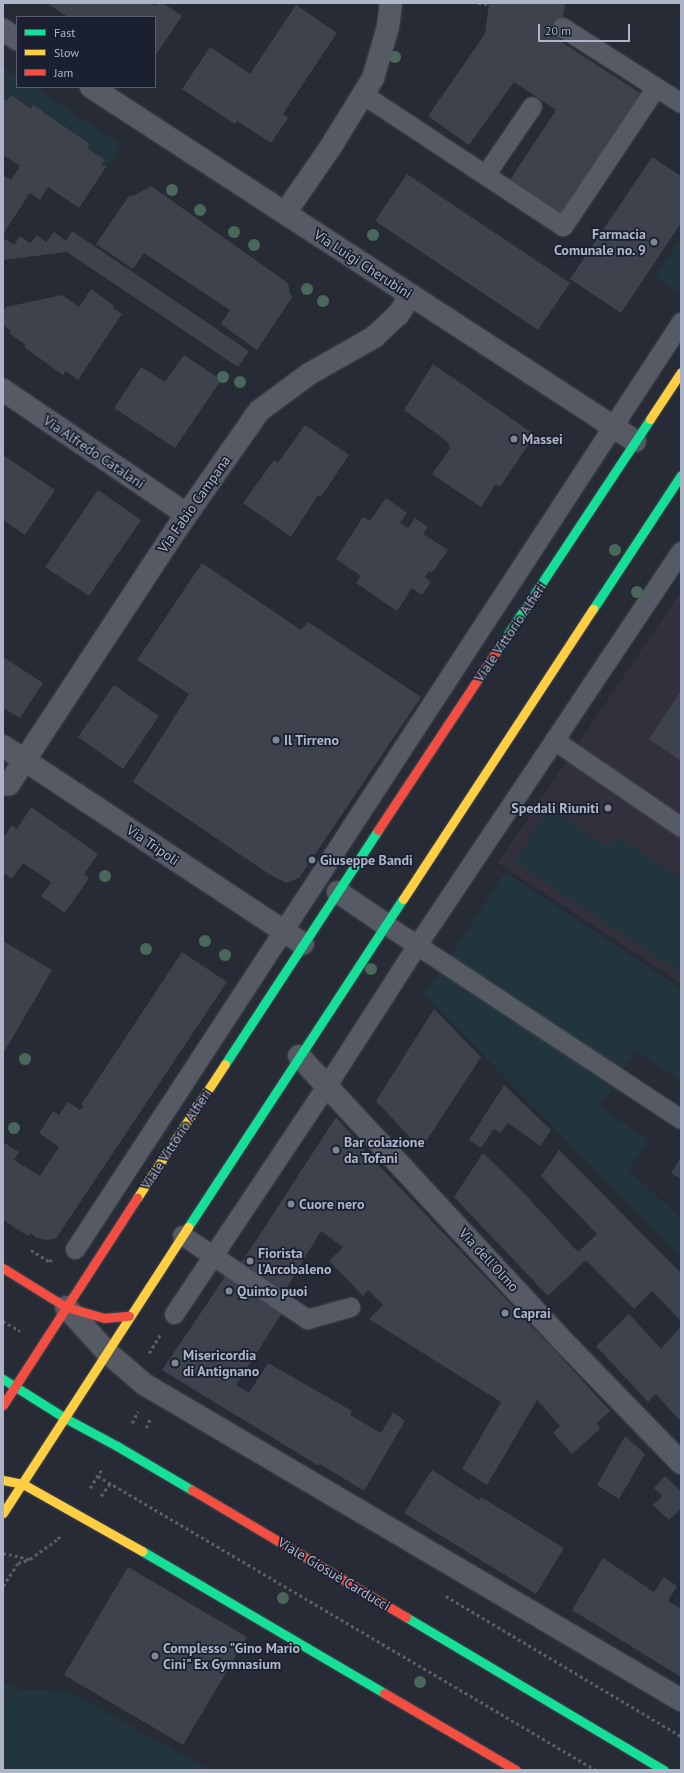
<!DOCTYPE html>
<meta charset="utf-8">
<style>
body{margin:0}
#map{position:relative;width:684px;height:1773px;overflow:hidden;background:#262b36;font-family:"PT Sans",sans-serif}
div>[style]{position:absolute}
.medical>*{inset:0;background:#33303e}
.green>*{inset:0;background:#23353c}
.building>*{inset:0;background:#3e424c}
.path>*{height:2.5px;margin-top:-1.25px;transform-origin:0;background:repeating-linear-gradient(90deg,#5a5e67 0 3px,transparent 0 6px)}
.roads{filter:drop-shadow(0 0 1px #42464f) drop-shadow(0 0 1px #42464f)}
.lane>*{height:19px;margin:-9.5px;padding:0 9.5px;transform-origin:9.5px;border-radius:9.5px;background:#565a64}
.street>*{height:22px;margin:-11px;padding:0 11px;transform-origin:11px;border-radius:11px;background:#565a64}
.fast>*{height:9px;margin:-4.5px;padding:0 4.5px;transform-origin:4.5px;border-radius:4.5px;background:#16e098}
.slow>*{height:9px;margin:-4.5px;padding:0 4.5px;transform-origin:4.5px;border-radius:4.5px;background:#ffcf43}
.jam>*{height:9px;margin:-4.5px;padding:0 4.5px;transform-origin:4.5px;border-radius:4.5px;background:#f24e42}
.trees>*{width:12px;height:12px;margin:-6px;border-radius:50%;background:#49685b}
.dots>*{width:11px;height:11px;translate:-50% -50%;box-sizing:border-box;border:2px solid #1a2030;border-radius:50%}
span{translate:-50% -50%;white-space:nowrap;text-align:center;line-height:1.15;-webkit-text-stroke:3.5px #1a2030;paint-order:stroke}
.poi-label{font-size:14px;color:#afb5c8;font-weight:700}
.right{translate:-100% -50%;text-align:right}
.left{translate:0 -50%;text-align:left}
.street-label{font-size:14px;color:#afb5c8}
.frame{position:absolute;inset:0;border:4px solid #afb5c8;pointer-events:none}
.legend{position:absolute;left:16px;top:16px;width:140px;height:72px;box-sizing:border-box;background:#1a2030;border:1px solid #565c6d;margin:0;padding:5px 7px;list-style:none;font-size:12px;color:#afb5c8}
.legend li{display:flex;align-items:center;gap:8px;height:20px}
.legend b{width:20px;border:1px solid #565c6d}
.scale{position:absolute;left:538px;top:24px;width:92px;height:18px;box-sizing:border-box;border:2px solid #afb5c8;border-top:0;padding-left:5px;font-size:12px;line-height:14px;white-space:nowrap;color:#afb5c8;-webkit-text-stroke:3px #1a2030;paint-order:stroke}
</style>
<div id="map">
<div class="medical">
<div style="clip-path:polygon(681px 591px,681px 983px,498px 863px)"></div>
</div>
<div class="green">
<div style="clip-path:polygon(3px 67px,17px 76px,17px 87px,34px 87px,121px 145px,106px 167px,101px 164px,104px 160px,87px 148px,90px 143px,34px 106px,31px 109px,11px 95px,7px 101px,3px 99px)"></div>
<div style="clip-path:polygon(677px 243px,681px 246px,681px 290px,679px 293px,655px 277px)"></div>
<div style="clip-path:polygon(549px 808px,609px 848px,617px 836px,681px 878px,681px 973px,514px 862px)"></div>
<div style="clip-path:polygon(505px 872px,681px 989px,681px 1082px,636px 1051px,622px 1072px,450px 956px)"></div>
<div style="clip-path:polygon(441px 970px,613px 1088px,600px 1107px,648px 1140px,629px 1170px,681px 1219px,681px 1258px,424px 994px)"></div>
<div style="clip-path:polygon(3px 1682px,18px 1689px,70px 1692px,210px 1770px,3px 1770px)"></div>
</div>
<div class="building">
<div style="clip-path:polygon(47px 3px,151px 3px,155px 6px,157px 3px,163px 3px,182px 16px,155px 56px,155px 17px,68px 17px)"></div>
<div style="clip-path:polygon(489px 3px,565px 3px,560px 41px,643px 95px,563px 214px,510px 180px,556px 110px,514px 82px,469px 145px,428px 116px,485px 34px)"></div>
<div style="clip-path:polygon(296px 5px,337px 33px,283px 114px,288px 118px,271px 143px,237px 121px,235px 124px,182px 89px,210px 47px,250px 74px)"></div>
<div style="clip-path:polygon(11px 95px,31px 109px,33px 105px,90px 144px,87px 148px,105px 160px,101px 164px,106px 167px,79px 208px,48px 187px,40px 200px,30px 193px,3px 234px,3px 175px,11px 180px,20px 166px,3px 155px,3px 99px,7px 101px)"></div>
<div style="clip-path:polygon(652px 157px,681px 176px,681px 223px,621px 313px,570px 279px)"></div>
<div style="clip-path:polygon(407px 174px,570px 283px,538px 330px,375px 221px)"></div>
<div style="clip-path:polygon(151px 186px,288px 283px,290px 294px,293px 296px,257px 350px,221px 324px,230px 310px,144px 253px,133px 269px,96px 244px,129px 196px,135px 195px)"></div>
<div style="clip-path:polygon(72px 231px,249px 351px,238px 367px,67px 252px,3px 260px,3px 238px,14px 245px,20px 236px,30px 243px,37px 235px,46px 242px,54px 232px,66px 241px)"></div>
<div style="clip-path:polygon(91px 289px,114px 306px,113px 308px,122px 314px,78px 380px,66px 371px,63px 375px,24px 347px,26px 345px,9px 333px,11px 331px,3px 325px,3px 311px,6px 307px,62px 295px,79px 307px)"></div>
<div style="clip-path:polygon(184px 355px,221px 380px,175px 448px,114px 408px,141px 367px,165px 382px)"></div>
<div style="clip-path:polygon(433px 364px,535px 435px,500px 487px,496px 484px,481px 507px,432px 474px,450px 449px,448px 442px,404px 410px)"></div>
<div style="clip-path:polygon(305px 425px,349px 455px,321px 497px,318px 495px,291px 537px,243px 503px,274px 460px,278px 463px)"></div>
<div style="clip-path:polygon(3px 455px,55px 490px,25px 535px,3px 520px)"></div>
<div style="clip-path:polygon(98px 490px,141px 520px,89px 596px,45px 567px)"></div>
<div style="clip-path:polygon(386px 498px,407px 513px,400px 523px,408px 528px,415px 518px,428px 527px,423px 534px,448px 550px,432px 573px,429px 571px,425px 577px,431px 582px,422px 595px,412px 588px,397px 611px,356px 583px,361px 576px,336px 559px,363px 517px,370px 521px)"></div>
<div style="clip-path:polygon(202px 563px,301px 630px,308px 622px,421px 697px,299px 878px,286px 883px,272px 876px,133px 782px,189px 694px,137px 660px)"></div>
<div style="clip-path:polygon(3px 657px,43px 683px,20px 718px,3px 708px)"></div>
<div style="clip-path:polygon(114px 685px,159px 716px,123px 769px,78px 737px)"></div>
<div style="clip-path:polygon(681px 691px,681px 761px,649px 739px)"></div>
<div style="clip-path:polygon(31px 807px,98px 854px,84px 874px,89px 878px,65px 913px,41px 896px,51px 882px,23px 863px,12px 879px,3px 873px,3px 838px,12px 825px,17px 829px)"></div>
<div style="clip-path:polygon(3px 941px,52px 970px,3px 1054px)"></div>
<div style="clip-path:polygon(182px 952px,227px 982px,57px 1237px,54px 1239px,46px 1240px,37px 1238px,30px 1233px,28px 1236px,3px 1220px,3px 1142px,19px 1152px,14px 1160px,40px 1176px,59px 1147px,39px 1133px,53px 1111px,59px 1115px,68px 1102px,80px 1110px,84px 1106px,81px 1105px)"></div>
<div style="clip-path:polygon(434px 1009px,481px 1057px,421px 1149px,376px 1101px)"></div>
<div style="clip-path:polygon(504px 1085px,551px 1130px,540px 1146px,508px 1123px,500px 1133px,494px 1129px,481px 1148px,469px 1140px)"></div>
<div style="clip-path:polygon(336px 1117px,370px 1156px,562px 1358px,610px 1411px,597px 1423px,600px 1429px,572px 1454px,553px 1433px,560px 1426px,537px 1400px,487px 1485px,462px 1469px,501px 1402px,369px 1319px,383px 1305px,368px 1290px,363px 1296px,329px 1261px,343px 1247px,321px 1231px,283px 1294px,240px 1265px)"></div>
<div style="clip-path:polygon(559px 1150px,681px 1273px,681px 1321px,652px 1291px,634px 1309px,586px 1260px,548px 1296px,454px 1197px,483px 1153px,522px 1191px,578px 1252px,597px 1234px,541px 1176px)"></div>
<div style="clip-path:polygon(681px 1157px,681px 1179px,671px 1173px)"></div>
<div style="clip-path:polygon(227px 1274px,284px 1310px,236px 1385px,249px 1393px,268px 1363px,352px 1411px,350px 1415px,381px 1433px,393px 1412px,405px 1421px,364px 1491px,320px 1464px,319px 1466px,162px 1370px)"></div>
<div style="clip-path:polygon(629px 1314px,661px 1349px,681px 1326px,681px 1418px,679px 1420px,656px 1394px,648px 1402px,596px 1346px)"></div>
<div style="clip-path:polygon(625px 1436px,645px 1454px,619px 1499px,597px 1485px)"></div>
<div style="clip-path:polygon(432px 1470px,479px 1500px,481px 1497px,564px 1548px,536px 1594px,404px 1513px)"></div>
<div style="clip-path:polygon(665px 1476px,681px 1492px,681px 1508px,669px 1520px,653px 1505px,662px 1496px,654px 1488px)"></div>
<div style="clip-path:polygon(603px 1558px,654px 1592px,664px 1577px,677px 1586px,668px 1601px,681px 1609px,681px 1677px,572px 1610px)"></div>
<div style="clip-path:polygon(128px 1567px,247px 1637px,183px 1745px,64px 1675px)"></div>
</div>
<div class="path">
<div style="left:478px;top:3px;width:11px;rotate:5deg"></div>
<div style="left:31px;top:1250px;width:22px;rotate:32deg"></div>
<div style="left:50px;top:1262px;width:3px;rotate:-72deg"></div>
<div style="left:3px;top:1321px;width:20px;rotate:30deg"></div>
<div style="left:149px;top:1353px;width:21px;rotate:-59deg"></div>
<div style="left:132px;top:1423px;width:13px;rotate:-63deg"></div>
<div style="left:146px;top:1428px;width:10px;rotate:-66deg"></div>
<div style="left:98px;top:1476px;width:578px;rotate:30.56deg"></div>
<div style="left:90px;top:1488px;width:22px;rotate:-58deg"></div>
<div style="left:101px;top:1496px;width:16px;rotate:-55deg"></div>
<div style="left:3px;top:1553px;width:27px;rotate:13deg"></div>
<div style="left:3px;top:1586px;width:27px;rotate:-57deg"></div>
<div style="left:18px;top:1563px;width:13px;rotate:-18deg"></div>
<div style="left:30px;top:1559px;width:34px;rotate:-36deg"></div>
<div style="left:58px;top:1539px;width:4px;rotate:-63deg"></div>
<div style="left:446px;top:1596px;width:274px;rotate:30.8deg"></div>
</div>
<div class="roads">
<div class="lane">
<div style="left:562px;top:27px;width:141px;rotate:32.6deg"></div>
<div style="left:364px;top:95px;width:238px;rotate:33.4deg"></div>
<div style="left:563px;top:226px;width:167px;rotate:-56.2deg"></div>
<div style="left:485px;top:175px;width:83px;rotate:-55.7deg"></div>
<div style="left:554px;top:740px;width:154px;rotate:34.4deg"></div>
<div style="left:385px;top:924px;width:354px;rotate:33.4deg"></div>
<div style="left:182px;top:1235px;width:151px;rotate:33.9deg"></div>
<div style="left:307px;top:1319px;width:45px;rotate:-15.6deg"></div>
<div style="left:75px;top:1249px;width:1108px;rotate:-56.83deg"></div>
<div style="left:174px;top:1314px;width:275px;rotate:-56.3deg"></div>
<div style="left:327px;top:1085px;width:166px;rotate:-57.3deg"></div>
<div style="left:417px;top:945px;width:474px;rotate:-56.2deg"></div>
</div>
<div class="street">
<div style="left:3px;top:30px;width:17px;rotate:33deg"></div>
<div style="left:91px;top:87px;width:649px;rotate:33.05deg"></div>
<div style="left:285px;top:213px;width:79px;rotate:-55.3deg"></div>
<div style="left:330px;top:148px;width:82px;rotate:-58.4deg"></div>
<div style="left:373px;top:78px;width:53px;rotate:-73.6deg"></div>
<div style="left:388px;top:27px;width:24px;rotate:-83deg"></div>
<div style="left:3px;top:390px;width:221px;rotate:34.1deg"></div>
<div style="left:3px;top:746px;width:359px;rotate:33.4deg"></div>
<div style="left:3px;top:785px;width:6px;rotate:-9deg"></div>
<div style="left:9px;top:784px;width:308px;rotate:-56.7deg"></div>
<div style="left:178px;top:527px;width:141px;rotate:-55.1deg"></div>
<div style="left:259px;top:411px;width:62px;rotate:-36.5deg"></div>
<div style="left:309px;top:374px;width:75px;rotate:-29.6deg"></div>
<div style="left:374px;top:337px;width:33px;rotate:-43deg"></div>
<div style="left:398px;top:315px;width:24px;rotate:-57deg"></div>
<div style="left:338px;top:892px;width:57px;rotate:34.2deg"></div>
<div style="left:299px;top:1056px;width:384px;rotate:47.2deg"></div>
<div style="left:560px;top:1338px;width:174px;rotate:45.9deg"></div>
<div style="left:66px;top:1307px;width:61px;rotate:47.7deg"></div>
<div style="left:107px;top:1352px;width:49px;rotate:40.9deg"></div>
<div style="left:144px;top:1384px;width:623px;rotate:30.47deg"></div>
</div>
<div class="fast">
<div style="left:593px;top:609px;width:160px;rotate:-56.7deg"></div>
<div style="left:496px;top:652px;width:279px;rotate:-56.5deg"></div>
<div style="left:225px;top:1064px;width:280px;rotate:-56.8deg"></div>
<div style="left:188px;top:1227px;width:392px;rotate:-56.8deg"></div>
<div style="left:3px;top:1379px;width:73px;rotate:32.2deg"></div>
<div style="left:65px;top:1418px;width:59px;rotate:28.3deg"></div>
<div style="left:117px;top:1446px;width:87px;rotate:30.4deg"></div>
<div style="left:142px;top:1551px;width:281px;rotate:30.4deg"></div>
<div style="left:406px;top:1617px;width:300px;rotate:30.7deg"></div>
</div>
<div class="slow">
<div style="left:650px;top:419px;width:56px;rotate:-56.6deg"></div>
<div style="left:403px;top:899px;width:347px;rotate:-56.8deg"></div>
<div style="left:137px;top:1198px;width:160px;rotate:-56.7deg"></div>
<div style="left:3px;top:1480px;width:20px;rotate:11deg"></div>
<div style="left:23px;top:1484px;width:137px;rotate:29.4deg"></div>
<div style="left:3px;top:1513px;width:341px;rotate:-57.1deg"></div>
</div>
<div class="jam">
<div style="left:378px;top:830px;width:214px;rotate:-56.5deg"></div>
<div style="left:3px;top:1268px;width:74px;rotate:31.8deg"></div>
<div style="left:66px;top:1307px;width:40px;rotate:16deg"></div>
<div style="left:104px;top:1318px;width:25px;rotate:-5deg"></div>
<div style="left:3px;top:1405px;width:247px;rotate:-57.1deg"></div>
<div style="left:192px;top:1490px;width:249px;rotate:30.7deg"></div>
<div style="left:384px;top:1693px;width:153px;rotate:30.3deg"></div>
</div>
</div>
<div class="trees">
<div style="left:395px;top:57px"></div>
<div style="left:172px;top:190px"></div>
<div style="left:200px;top:210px"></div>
<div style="left:234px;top:232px"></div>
<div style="left:373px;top:235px"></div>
<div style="left:254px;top:245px"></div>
<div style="left:307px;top:289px"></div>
<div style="left:323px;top:301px"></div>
<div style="left:223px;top:377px"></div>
<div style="left:240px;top:382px"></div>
<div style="left:615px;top:550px"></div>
<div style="left:637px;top:592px"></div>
<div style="left:105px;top:876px"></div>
<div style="left:205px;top:941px"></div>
<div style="left:146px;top:949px"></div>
<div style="left:225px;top:955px"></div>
<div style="left:371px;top:969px"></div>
<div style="left:25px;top:1059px"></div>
<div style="left:14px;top:1128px"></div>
<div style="left:283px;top:1598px"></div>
<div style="left:420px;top:1682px"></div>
</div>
<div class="dots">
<div style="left:654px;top:242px;background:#7f8595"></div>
<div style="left:514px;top:439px;background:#7f8595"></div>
<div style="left:276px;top:740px;background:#7f8595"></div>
<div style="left:608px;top:808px;background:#7f8595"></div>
<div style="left:312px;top:860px;background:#7f8595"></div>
<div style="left:336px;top:1150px;background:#7f8595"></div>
<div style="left:291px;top:1204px;background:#7f8595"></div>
<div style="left:250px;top:1261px;background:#7f8595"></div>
<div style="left:229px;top:1291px;background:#7f8595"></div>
<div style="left:505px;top:1313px;background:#7f8595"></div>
<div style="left:175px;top:1363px;background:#7f8595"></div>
<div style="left:155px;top:1656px;background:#7f8595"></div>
</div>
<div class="poi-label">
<span class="right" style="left:646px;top:242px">Farmacia<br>Comunale no. 9</span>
<span class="left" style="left:522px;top:439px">Massei</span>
<span class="left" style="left:284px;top:740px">Il Tirreno</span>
<span class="right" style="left:599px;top:808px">Spedali Riuniti</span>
<span class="left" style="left:320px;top:860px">Giuseppe Bandi</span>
<span class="left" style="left:344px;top:1150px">Bar colazione<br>da Tofani</span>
<span class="left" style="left:299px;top:1204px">Cuore nero</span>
<span class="left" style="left:258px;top:1261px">Fiorista<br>l'Arcobaleno</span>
<span class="left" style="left:237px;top:1291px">Quinto puoi</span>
<span class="left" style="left:513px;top:1313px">Caprai</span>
<span class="left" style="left:183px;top:1363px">Misericordia<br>di Antignano</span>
<span class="left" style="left:163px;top:1656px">Complesso "Gino Mario<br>Cini" Ex Gymnasium</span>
</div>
<div class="street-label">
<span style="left:363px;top:264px;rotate:33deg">Via Luigi Cherubini</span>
<span style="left:94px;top:452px;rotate:34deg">Via Alfredo Catalani</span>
<span style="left:194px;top:504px;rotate:-55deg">Via Fabio Campana</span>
<span style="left:510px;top:632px;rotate:-56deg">Viale Vittorio Alfieri</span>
<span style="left:153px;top:845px;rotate:34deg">Via Tripoli</span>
<span style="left:176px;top:1139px;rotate:-57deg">Viale Vittorio Alfieri</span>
<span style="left:489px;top:1260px;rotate:47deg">Via dell'Olmo</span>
<span style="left:334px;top:1574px;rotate:31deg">Viale Giosuè Carducci</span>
</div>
<div class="frame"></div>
<ul class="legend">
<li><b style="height:5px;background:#16e098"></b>Fast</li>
<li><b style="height:5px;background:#ffcf43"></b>Slow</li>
<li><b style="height:5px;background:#f24e42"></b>Jam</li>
</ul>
<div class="scale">20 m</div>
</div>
